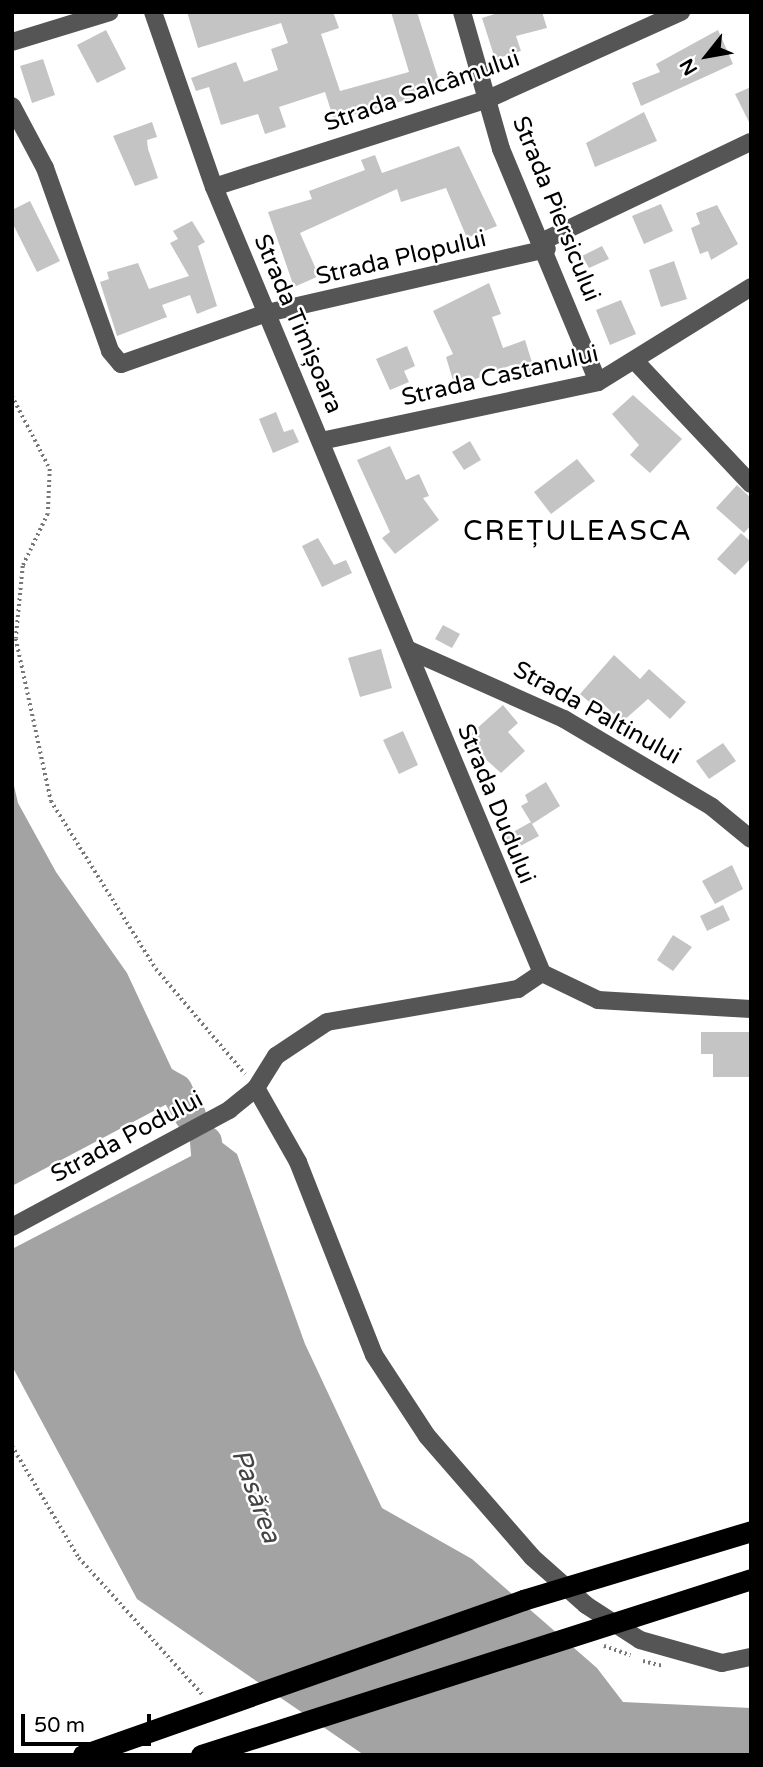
<!DOCTYPE html>
<meta charset="utf-8">
<style>
body{margin:0}
#map{position:relative;width:763px;height:1767px;overflow:hidden;background:#fff;font-family:"Varela Round",sans-serif}
div>[style]{position:absolute}
.water>*{inset:0;background:#a3a3a3}
.river>*{height:32px;margin:-16px;padding:0 16px;transform-origin:16px;border-radius:16px;background:#a3a3a3}
.building>*{inset:0;background:#c4c4c4}
.path>*{height:3.5px;margin-top:-1.75px;transform-origin:0;background:repeating-linear-gradient(90deg,#777 0 2px,transparent 0 5.5px)}
.minor>*{height:18px;margin:-9px;padding:0 9px;transform-origin:9px;border-radius:9px;background:#555}
.highway>*{height:21px;margin:-10.5px;padding:0 10.5px;transform-origin:10.5px;border-radius:10.5px;background:#000}
span{translate:-50% -50%;white-space:nowrap;text-align:center;line-height:1.15;-webkit-text-stroke:5px #fff;paint-order:stroke}
.street-label{font-size:24px;color:#000}
.water-label{font-size:26px;color:#444;font-style:italic}
.quarter-label{font-size:28px;color:#000;letter-spacing:2px}
.frame{position:absolute;inset:0;border:14px solid #000;pointer-events:none}
.north{position:absolute;left:672px;top:21px;width:70px;height:70px;-webkit-text-stroke:5px #fff;paint-order:stroke;rotate:239deg;font-size:19px;font-weight:700;line-height:28px;text-align:center;color:#000}
.north::after{content:'';display:block;margin:auto;width:24px;height:32px;background:#000;clip-path:polygon(50% 0,100% 100%,50% 72%,0 100%)}
.scale{position:absolute;left:21px;top:1714px;width:130px;height:32px;box-sizing:border-box;border:4px solid #000;border-top:0;padding-left:9px;font-size:21px;line-height:24px;white-space:nowrap;color:#000;-webkit-text-stroke:5px #fff;paint-order:stroke}
</style>
<div id="map">
<div class="water">
<div style="clip-path:polygon(12px 777px,18px 803px,56px 872px,127px 973px,184px 1095px,12px 1186px)"></div>
<div style="clip-path:polygon(220px 1141px,237px 1154px,305px 1344px,382px 1508px,472px 1559px,597px 1668px,623px 1702px,751px 1708px,751px 1755px,364px 1755px,137px 1599px,12px 1366px,12px 1249px)"></div>
</div>
<div class="river">
<div style="left:147px;top:1073px;width:34px;rotate:30deg"></div>
<div style="left:176px;top:1090px;width:29px;rotate:61deg"></div>
<div style="left:206px;top:1142px;width:47px;rotate:85.1deg"></div>
</div>
<div class="building">
<div style="clip-path:polygon(187px 12px,333px 12px,339px 28px,321px 34px,340px 91px,409px 72px,391px 12px,417px 12px,442px 90px,334px 120px,325px 92px,279px 107px,286px 127px,265px 134px,258px 114px,221px 125px,209px 87px,196px 91px,191px 78px,236px 62px,244px 82px,278px 70px,271px 49px,288px 43px,281px 23px,198px 48px)"></div>
<div style="clip-path:polygon(501px 12px,542px 12px,547px 28px,516px 36px,521px 51px,495px 59px,482px 18px)"></div>
<div style="clip-path:polygon(106px 30px,126px 69px,97px 83px,77px 45px)"></div>
<div style="clip-path:polygon(718px 30px,733px 64px,641px 106px,632px 83px,660px 72px,656px 64px)"></div>
<div style="clip-path:polygon(43px 59px,55px 95px,32px 103px,20px 66px)"></div>
<div style="clip-path:polygon(751px 87px,751px 126px,735px 94px)"></div>
<div style="clip-path:polygon(644px 112px,657px 141px,595px 167px,586px 143px)"></div>
<div style="clip-path:polygon(152px 122px,157px 137px,147px 140px,148px 149px,158px 178px,135px 186px,113px 136px)"></div>
<div style="clip-path:polygon(459px 146px,497px 226px,467px 238px,446px 188px,401px 202px,397px 189px,300px 233px,319px 276px,294px 287px,268px 212px,312px 199px,309px 191px,365px 170px,361px 160px,375px 155px,382px 173px)"></div>
<div style="clip-path:polygon(30px 201px,60px 261px,37px 272px,12px 222px,12px 210px)"></div>
<div style="clip-path:polygon(661px 204px,673px 231px,644px 244px,632px 216px)"></div>
<div style="clip-path:polygon(717px 205px,738px 244px,711px 260px,708px 251px,700px 254px,691px 228px,700px 224px,696px 213px)"></div>
<div style="clip-path:polygon(192px 221px,205px 242px,198px 246px,217px 306px,197px 314px,190px 295px,162px 305px,167px 317px,117px 336px,100px 282px,109px 279px,107px 272px,138px 263px,149px 289px,189px 276px,170px 243px,178px 239px,173px 231px)"></div>
<div style="clip-path:polygon(602px 246px,609px 259px,589px 268px,582px 256px)"></div>
<div style="clip-path:polygon(674px 261px,687px 299px,661px 307px,649px 270px)"></div>
<div style="clip-path:polygon(489px 283px,501px 314px,492px 317px,503px 348px,525px 340px,536px 375px,517px 381px,512px 365px,455px 387px,446px 357px,453px 354px,433px 311px)"></div>
<div style="clip-path:polygon(621px 300px,636px 334px,610px 345px,596px 310px)"></div>
<div style="clip-path:polygon(407px 346px,415px 366px,404px 371px,409px 382px,390px 390px,376px 359px)"></div>
<div style="clip-path:polygon(633px 395px,682px 439px,650px 473px,630px 455px,639px 445px,612px 414px)"></div>
<div style="clip-path:polygon(276px 412px,284px 432px,293px 429px,299px 442px,273px 453px,259px 419px)"></div>
<div style="clip-path:polygon(470px 441px,481px 460px,464px 470px,452px 452px)"></div>
<div style="clip-path:polygon(390px 446px,406px 480px,419px 474px,429px 496px,423px 498px,439px 520px,395px 554px,382px 538px,390px 532px,357px 460px)"></div>
<div style="clip-path:polygon(577px 459px,595px 481px,551px 514px,534px 492px)"></div>
<div style="clip-path:polygon(737px 485px,751px 498px,751px 525px,744px 533px,716px 508px)"></div>
<div style="clip-path:polygon(741px 533px,751px 542px,751px 558px,735px 575px,717px 559px)"></div>
<div style="clip-path:polygon(318px 538px,334px 565px,346px 560px,352px 573px,322px 587px,302px 546px)"></div>
<div style="clip-path:polygon(443px 625px,460px 634px,452px 648px,435px 639px)"></div>
<div style="clip-path:polygon(381px 649px,392px 688px,360px 697px,348px 658px)"></div>
<div style="clip-path:polygon(614px 655px,640px 679px,649px 669px,686px 702px,670px 719px,648px 699px,622px 722px,599px 700px,594px 706px,580px 694px)"></div>
<div style="clip-path:polygon(503px 705px,518px 723px,508px 732px,525px 751px,501px 773px,464px 740px)"></div>
<div style="clip-path:polygon(403px 731px,418px 765px,399px 774px,383px 740px)"></div>
<div style="clip-path:polygon(723px 743px,736px 761px,709px 779px,696px 761px)"></div>
<div style="clip-path:polygon(546px 782px,560px 806px,532px 824px,521px 806px,528px 802px,525px 795px)"></div>
<div style="clip-path:polygon(531px 822px,539px 836px,511px 851px,504px 837px)"></div>
<div style="clip-path:polygon(732px 865px,743px 889px,715px 904px,702px 881px)"></div>
<div style="clip-path:polygon(723px 905px,730px 920px,707px 931px,700px 916px)"></div>
<div style="clip-path:polygon(673px 935px,692px 947px,673px 971px,657px 960px)"></div>
<div style="clip-path:polygon(701px 1032px,751px 1032px,751px 1077px,713px 1077px,713px 1054px,701px 1054px)"></div>
</div>
<div class="path">
<div style="left:12px;top:396px;width:82px;rotate:62.5deg"></div>
<div style="left:50px;top:469px;width:45px;rotate:92.5deg"></div>
<div style="left:48px;top:514px;width:58px;rotate:115.7deg"></div>
<div style="left:23px;top:566px;width:73px;rotate:95.5deg"></div>
<div style="left:16px;top:639px;width:166px;rotate:77.8deg"></div>
<div style="left:51px;top:801px;width:198px;rotate:58deg"></div>
<div style="left:156px;top:969px;width:138px;rotate:49.7deg"></div>
<div style="left:12px;top:1446px;width:131px;rotate:59.1deg"></div>
<div style="left:79px;top:1558px;width:185px;rotate:47.9deg"></div>
<div style="left:604px;top:1646px;width:28px;rotate:19deg"></div>
<div style="left:643px;top:1661px;width:21px;rotate:14deg"></div>
</div>
<div class="minor">
<div style="left:153px;top:12px;width:185px;rotate:70.8deg"></div>
<div style="left:214px;top:187px;width:852px;rotate:67.35deg"></div>
<div style="left:542px;top:973px;width:62px;rotate:25.7deg"></div>
<div style="left:598px;top:1000px;width:153px;rotate:3.4deg"></div>
<div style="left:462px;top:12px;width:142px;rotate:74.1deg"></div>
<div style="left:501px;top:149px;width:252px;rotate:67.4deg"></div>
<div style="left:12px;top:42px;width:102px;rotate:-17deg"></div>
<div style="left:12px;top:106px;width:70px;rotate:62deg"></div>
<div style="left:45px;top:168px;width:194px;rotate:70.4deg"></div>
<div style="left:110px;top:351px;width:17px;rotate:50deg"></div>
<div style="left:121px;top:364px;width:155px;rotate:-19.3deg"></div>
<div style="left:267px;top:313px;width:287px;rotate:-12.9deg"></div>
<div style="left:214px;top:187px;width:288px;rotate:-17.8deg"></div>
<div style="left:488px;top:99px;width:212px;rotate:-24.3deg"></div>
<div style="left:543px;top:241px;width:230px;rotate:-25.5deg"></div>
<div style="left:635px;top:361px;width:169px;rotate:46.7deg"></div>
<div style="left:321px;top:441px;width:283px;rotate:-12deg"></div>
<div style="left:598px;top:382px;width:180px;rotate:-31.8deg"></div>
<div style="left:409px;top:650px;width:170px;rotate:24deg"></div>
<div style="left:564px;top:719px;width:172px;rotate:30.7deg"></div>
<div style="left:712px;top:807px;width:50px;rotate:39.4deg"></div>
<div style="left:256px;top:1088px;width:85px;rotate:60.4deg"></div>
<div style="left:298px;top:1162px;width:207px;rotate:68.5deg"></div>
<div style="left:374px;top:1355px;width:97px;rotate:56.8deg"></div>
<div style="left:427px;top:1436px;width:160px;rotate:49deg"></div>
<div style="left:532px;top:1557px;width:72px;rotate:41.6deg"></div>
<div style="left:586px;top:1605px;width:64px;rotate:32.9deg"></div>
<div style="left:640px;top:1640px;width:85px;rotate:15.7deg"></div>
<div style="left:722px;top:1663px;width:30px;rotate:-12deg"></div>
<div style="left:12px;top:1227px;width:247px;rotate:-28.3deg"></div>
<div style="left:229px;top:1110px;width:35px;rotate:-39deg"></div>
<div style="left:256px;top:1088px;width:38px;rotate:-58deg"></div>
<div style="left:276px;top:1056px;width:61px;rotate:-33.7deg"></div>
<div style="left:327px;top:1022px;width:194px;rotate:-9.8deg"></div>
<div style="left:518px;top:989px;width:29px;rotate:-34deg"></div>
</div>
<div class="highway">
<div style="left:83px;top:1755px;width:467px;rotate:-19.4deg"></div>
<div style="left:523px;top:1600px;width:238px;rotate:-16.8deg"></div>
<div style="left:201px;top:1755px;width:577px;rotate:-17.74deg"></div>
</div>
<div class="street-label">
<span style="left:422px;top:91px;rotate:-19deg">Strada Salcâmului</span>
<span style="left:556px;top:209px;rotate:68deg">Strada Piersicului</span>
<span style="left:401px;top:258px;rotate:-13deg">Strada Plopului</span>
<span style="left:298px;top:324px;rotate:67deg">Strada Timișoara</span>
<span style="left:500px;top:376px;rotate:-13deg">Strada Castanului</span>
<span style="left:597px;top:713px;rotate:29deg">Strada Paltinului</span>
<span style="left:496px;top:804px;rotate:68deg">Strada Dudului</span>
<span style="left:127px;top:1137px;rotate:-28deg">Strada Podului</span>
</div>
<div class="water-label">
<span style="left:256px;top:1496px;rotate:70deg">Pasărea</span>
</div>
<div class="quarter-label">
<span style="left:578px;top:531px">CREȚULEASCA</span>
</div>
<div class="frame"></div>
<div class="north">N</div>
<div class="scale">50 m</div>
</div>
